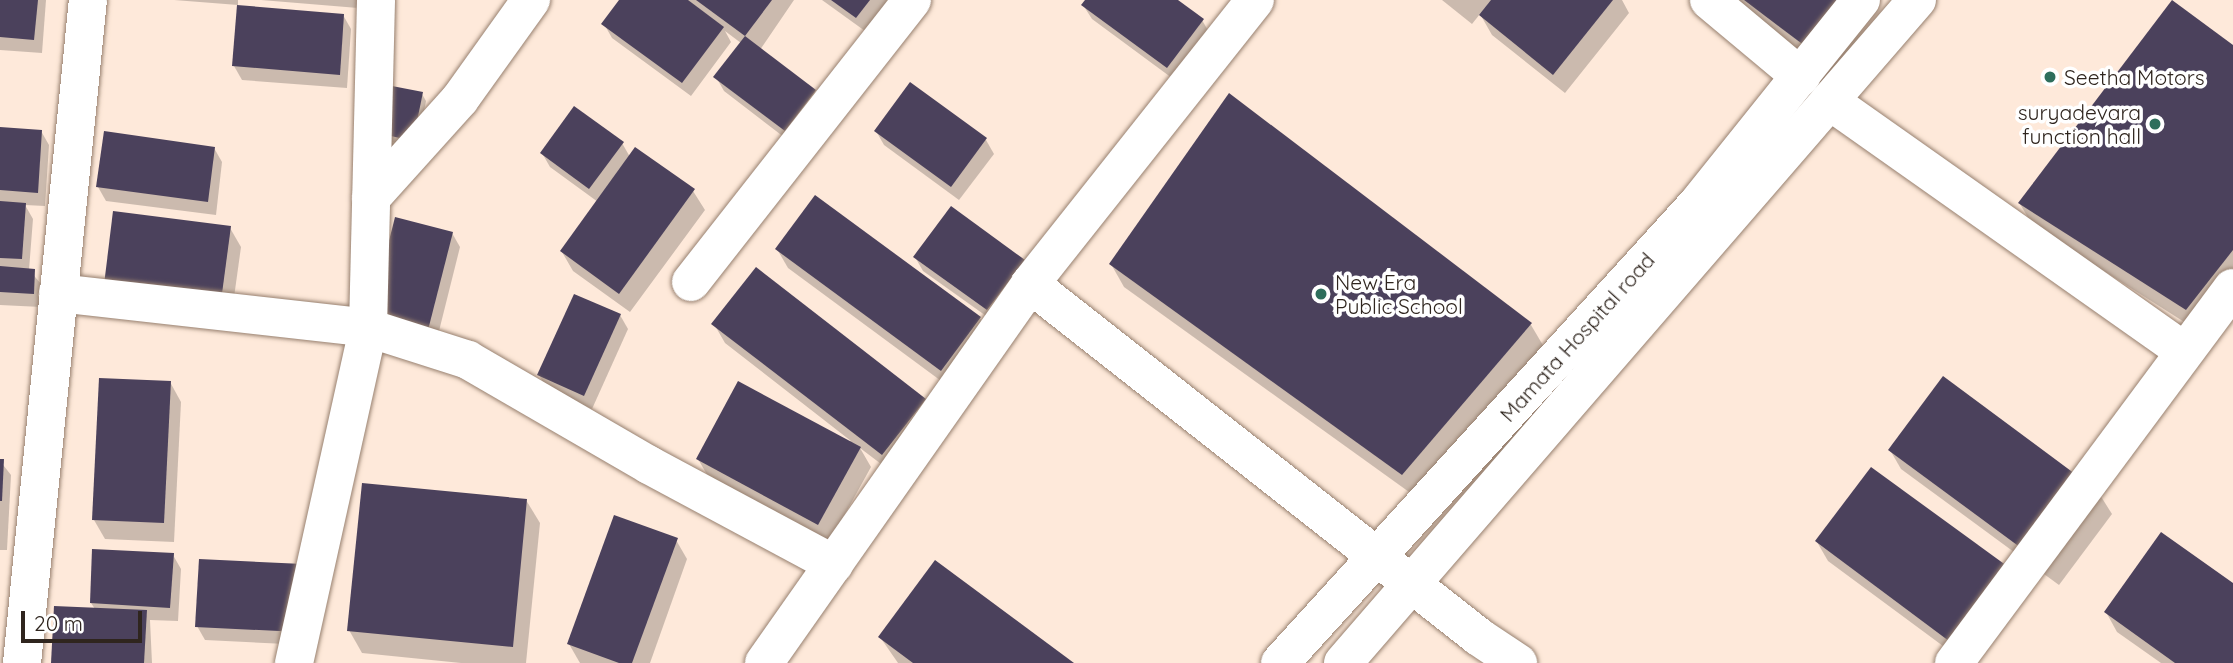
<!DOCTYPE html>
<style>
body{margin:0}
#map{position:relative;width:2233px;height:663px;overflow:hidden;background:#fee9da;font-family:Quicksand,sans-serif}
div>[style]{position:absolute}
.shadow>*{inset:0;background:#0003}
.building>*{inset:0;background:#4b415c}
.roads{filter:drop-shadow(0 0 2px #97806f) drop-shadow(0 0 2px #97806f)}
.street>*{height:38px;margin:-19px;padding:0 19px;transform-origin:19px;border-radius:19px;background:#fff}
.secondary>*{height:38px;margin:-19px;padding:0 19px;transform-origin:19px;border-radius:19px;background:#fff}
.dots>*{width:19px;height:19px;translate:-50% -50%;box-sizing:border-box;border:4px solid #fff;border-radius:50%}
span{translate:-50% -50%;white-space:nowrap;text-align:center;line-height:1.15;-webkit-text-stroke:7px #fff;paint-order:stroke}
.poi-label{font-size:21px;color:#2f251e}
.left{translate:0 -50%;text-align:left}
.right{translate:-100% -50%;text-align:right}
.street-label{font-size:21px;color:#2f251e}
.scale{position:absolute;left:21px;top:611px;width:121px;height:32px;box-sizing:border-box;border:4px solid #2f251e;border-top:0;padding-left:9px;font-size:21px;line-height:24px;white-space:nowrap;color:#2f251e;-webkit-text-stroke:5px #fff;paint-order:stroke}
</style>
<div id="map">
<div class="shadow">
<div style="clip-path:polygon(0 0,46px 0,42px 53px,0 50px)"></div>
<div style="clip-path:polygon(174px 0,238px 0,238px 5px)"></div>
<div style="clip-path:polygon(261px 0,359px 0,358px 8px)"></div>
<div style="clip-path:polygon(621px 0,794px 0,760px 50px,815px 91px,823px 105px,793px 144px,724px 91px,716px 77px,741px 43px,725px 31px,731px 42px,691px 96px,612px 38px,604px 24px)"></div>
<div style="clip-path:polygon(822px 0,888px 0,865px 31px)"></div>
<div style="clip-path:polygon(1087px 0,1175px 0,1202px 20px,1210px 34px,1176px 81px,1092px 19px,1083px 5px)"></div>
<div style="clip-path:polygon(1442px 0,1622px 0,1629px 13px,1565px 93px,1492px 35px,1480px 14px,1472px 24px)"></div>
<div style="clip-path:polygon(1729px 0,1876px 0,1822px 70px)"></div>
<div style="clip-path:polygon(343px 15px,351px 29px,347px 88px,242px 80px,234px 66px)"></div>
<div style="clip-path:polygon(2233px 47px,2233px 289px,2200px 332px,2033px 226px,2020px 204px)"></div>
<div style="clip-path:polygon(422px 94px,426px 101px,417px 147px,388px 141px)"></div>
<div style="clip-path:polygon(0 129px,41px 131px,49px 145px,45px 206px,25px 205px,33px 219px,29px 270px,42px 285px,41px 307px,0 305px)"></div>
<div style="clip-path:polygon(876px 131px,986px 140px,994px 154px,959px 200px,884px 145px)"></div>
<div style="clip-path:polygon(622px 143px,630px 157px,693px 191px,705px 210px,630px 312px,573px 271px,562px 252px,598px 202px,550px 167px,542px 153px)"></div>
<div style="clip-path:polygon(214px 148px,222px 162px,216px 215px,106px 201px,98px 187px)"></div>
<div style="clip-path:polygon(230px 228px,241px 247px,231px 319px,116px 304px)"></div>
<div style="clip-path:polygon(452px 233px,460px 247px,434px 351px,378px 337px)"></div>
<div style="clip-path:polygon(777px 249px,980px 318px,991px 337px,952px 389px,788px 268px)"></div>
<div style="clip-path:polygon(915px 257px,1023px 261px,996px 323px,923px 271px)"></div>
<div style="clip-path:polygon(1111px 264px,1531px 325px,1544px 347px,1416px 497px,1124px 287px)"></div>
<div style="clip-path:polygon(620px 315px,628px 329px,592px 409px,547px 389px,539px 375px)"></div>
<div style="clip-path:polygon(714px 324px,925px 400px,893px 473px,860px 448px,871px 467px,829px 543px,709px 478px,698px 459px,851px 441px,725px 343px)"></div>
<div style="clip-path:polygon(170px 382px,181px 402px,174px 542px,105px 539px,94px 520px)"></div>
<div style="clip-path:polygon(1890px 450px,2100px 495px,2112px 514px,2059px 585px,1901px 469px)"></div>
<div style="clip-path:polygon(0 461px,11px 475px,7px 550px,0 550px)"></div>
<div style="clip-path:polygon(526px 500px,540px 523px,526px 663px,461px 663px,362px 653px,349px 630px)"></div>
<div style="clip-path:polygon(676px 540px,687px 559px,650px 663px,580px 663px,569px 644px)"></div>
<div style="clip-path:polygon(1817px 542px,2016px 575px,1966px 663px,1828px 561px)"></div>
<div style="clip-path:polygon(173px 555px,181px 569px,178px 621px,150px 620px,152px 663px,52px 663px,95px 609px,91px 603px)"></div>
<div style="clip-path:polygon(310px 580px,307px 645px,205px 640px,197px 626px)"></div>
<div style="clip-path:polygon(2233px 585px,2233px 663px,2161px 663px,2117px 632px,2106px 612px)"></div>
<div style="clip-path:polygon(880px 637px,1071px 663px,898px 663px)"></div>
</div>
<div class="building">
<div style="clip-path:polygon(0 0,38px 0,34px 40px,0 37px)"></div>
<div style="clip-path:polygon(619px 0,688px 0,724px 27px,682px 83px,601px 24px)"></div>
<div style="clip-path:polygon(696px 0,772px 0,745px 36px)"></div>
<div style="clip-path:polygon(831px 0,870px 0,856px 18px)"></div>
<div style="clip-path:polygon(1085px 0,1178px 0,1204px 19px,1167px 68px,1081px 5px)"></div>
<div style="clip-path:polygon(1491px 0,1613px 0,1553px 75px,1479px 15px)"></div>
<div style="clip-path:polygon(1744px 0,1846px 0,1809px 49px)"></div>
<div style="clip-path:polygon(2172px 0,2233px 45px,2233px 250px,2186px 310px,2018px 203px)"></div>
<div style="clip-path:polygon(237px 5px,344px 14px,340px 75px,232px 66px)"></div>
<div style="clip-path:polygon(745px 36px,816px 90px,785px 131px,713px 77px)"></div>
<div style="clip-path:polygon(910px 82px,987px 138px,951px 187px,874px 131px)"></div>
<div style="clip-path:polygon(392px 86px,423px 92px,413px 141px,382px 134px)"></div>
<div style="clip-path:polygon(1229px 93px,1532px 323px,1402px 475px,1109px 264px)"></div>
<div style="clip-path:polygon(574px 106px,624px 142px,589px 189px,540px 153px)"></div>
<div style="clip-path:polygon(0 127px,42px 130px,38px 193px,0 190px)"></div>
<div style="clip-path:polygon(104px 131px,215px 147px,208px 202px,96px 187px)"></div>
<div style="clip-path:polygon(635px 147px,695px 189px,619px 294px,560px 251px)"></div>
<div style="clip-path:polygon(815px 195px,981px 317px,941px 371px,775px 249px)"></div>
<div style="clip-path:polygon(0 201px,26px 203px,22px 259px,0 258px)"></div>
<div style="clip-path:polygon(951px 206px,1025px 260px,987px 310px,913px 257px)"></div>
<div style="clip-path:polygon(113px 211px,231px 226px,221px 301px,104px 285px)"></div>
<div style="clip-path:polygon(395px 217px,453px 232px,426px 338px,368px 324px)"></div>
<div style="clip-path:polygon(0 266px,35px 269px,34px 294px,0 292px)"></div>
<div style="clip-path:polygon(756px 267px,926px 399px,882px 455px,711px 324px)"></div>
<div style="clip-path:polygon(574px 294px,621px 314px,584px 396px,537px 375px)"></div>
<div style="clip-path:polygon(1943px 376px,2102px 494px,2047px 567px,1888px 450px)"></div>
<div style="clip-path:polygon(99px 378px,171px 381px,164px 523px,92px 520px)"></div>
<div style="clip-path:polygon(738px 381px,861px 447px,818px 525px,696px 459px)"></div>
<div style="clip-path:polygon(0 459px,4px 459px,2px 501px,0 501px)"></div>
<div style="clip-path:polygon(1871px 467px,2018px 574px,1961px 650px,1815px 541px)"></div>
<div style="clip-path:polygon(362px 483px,527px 499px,513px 647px,347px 631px)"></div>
<div style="clip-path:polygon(614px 515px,678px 538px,632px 663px,619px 663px,567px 644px)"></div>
<div style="clip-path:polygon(2161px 532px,2233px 583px,2233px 663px,2175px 663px,2104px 612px)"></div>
<div style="clip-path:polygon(92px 549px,174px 553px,170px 608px,90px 603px)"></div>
<div style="clip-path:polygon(199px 559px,303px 564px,300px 632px,195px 627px)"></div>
<div style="clip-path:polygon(935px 560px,1074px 663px,913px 663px,878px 637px)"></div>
<div style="clip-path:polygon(54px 606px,147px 610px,144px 663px,51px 663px)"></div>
</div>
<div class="roads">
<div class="street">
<div style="left:1709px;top:0;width:120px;rotate:39.9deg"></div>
<div style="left:1831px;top:102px;width:432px;rotate:35.2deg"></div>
<div style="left:371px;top:198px;width:133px;rotate:-48deg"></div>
<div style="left:460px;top:99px;width:122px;rotate:-54.4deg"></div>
<div style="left:691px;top:282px;width:358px;rotate:-51.9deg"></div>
<div style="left:1030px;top:284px;width:571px;rotate:38.17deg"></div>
<div style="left:1479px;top:637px;width:47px;rotate:33.7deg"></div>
<div style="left:58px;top:293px;width:312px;rotate:6.4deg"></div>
<div style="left:368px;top:328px;width:105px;rotate:17.7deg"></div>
<div style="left:468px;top:360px;width:209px;rotate:30.1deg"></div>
<div style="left:649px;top:465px;width:210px;rotate:28.2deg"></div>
<div style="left:22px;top:663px;width:666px;rotate:-84.32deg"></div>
<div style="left:294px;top:663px;width:343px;rotate:-77.5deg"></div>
<div style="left:368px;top:328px;width:328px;rotate:-88.6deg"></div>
<div style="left:764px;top:663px;width:463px;rotate:-54.9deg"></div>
<div style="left:1030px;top:284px;width:362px;rotate:-51.6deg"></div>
<div style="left:1954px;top:663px;width:467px;rotate:-53.4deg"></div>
</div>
<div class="secondary">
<div style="left:1280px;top:663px;width:623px;rotate:-47.73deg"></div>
<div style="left:1699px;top:202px;width:259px;rotate:-51.3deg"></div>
<div style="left:1343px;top:663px;width:877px;rotate:-49.12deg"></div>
</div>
</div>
<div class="dots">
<div style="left:2050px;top:77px;background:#2e6e5c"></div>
<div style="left:2155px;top:124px;background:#2e6e5c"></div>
<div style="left:1321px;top:294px;background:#2e6e5c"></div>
</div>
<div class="poi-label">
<span class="left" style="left:2064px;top:77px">Seetha Motors</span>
<span class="right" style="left:2141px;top:124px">suryadevara<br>function hall</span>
<span class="left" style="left:1335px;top:294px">New Era<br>Public School</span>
</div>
<div class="street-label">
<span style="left:1577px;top:337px;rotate:-48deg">Mamata Hospital road</span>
</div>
<div class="scale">20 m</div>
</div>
